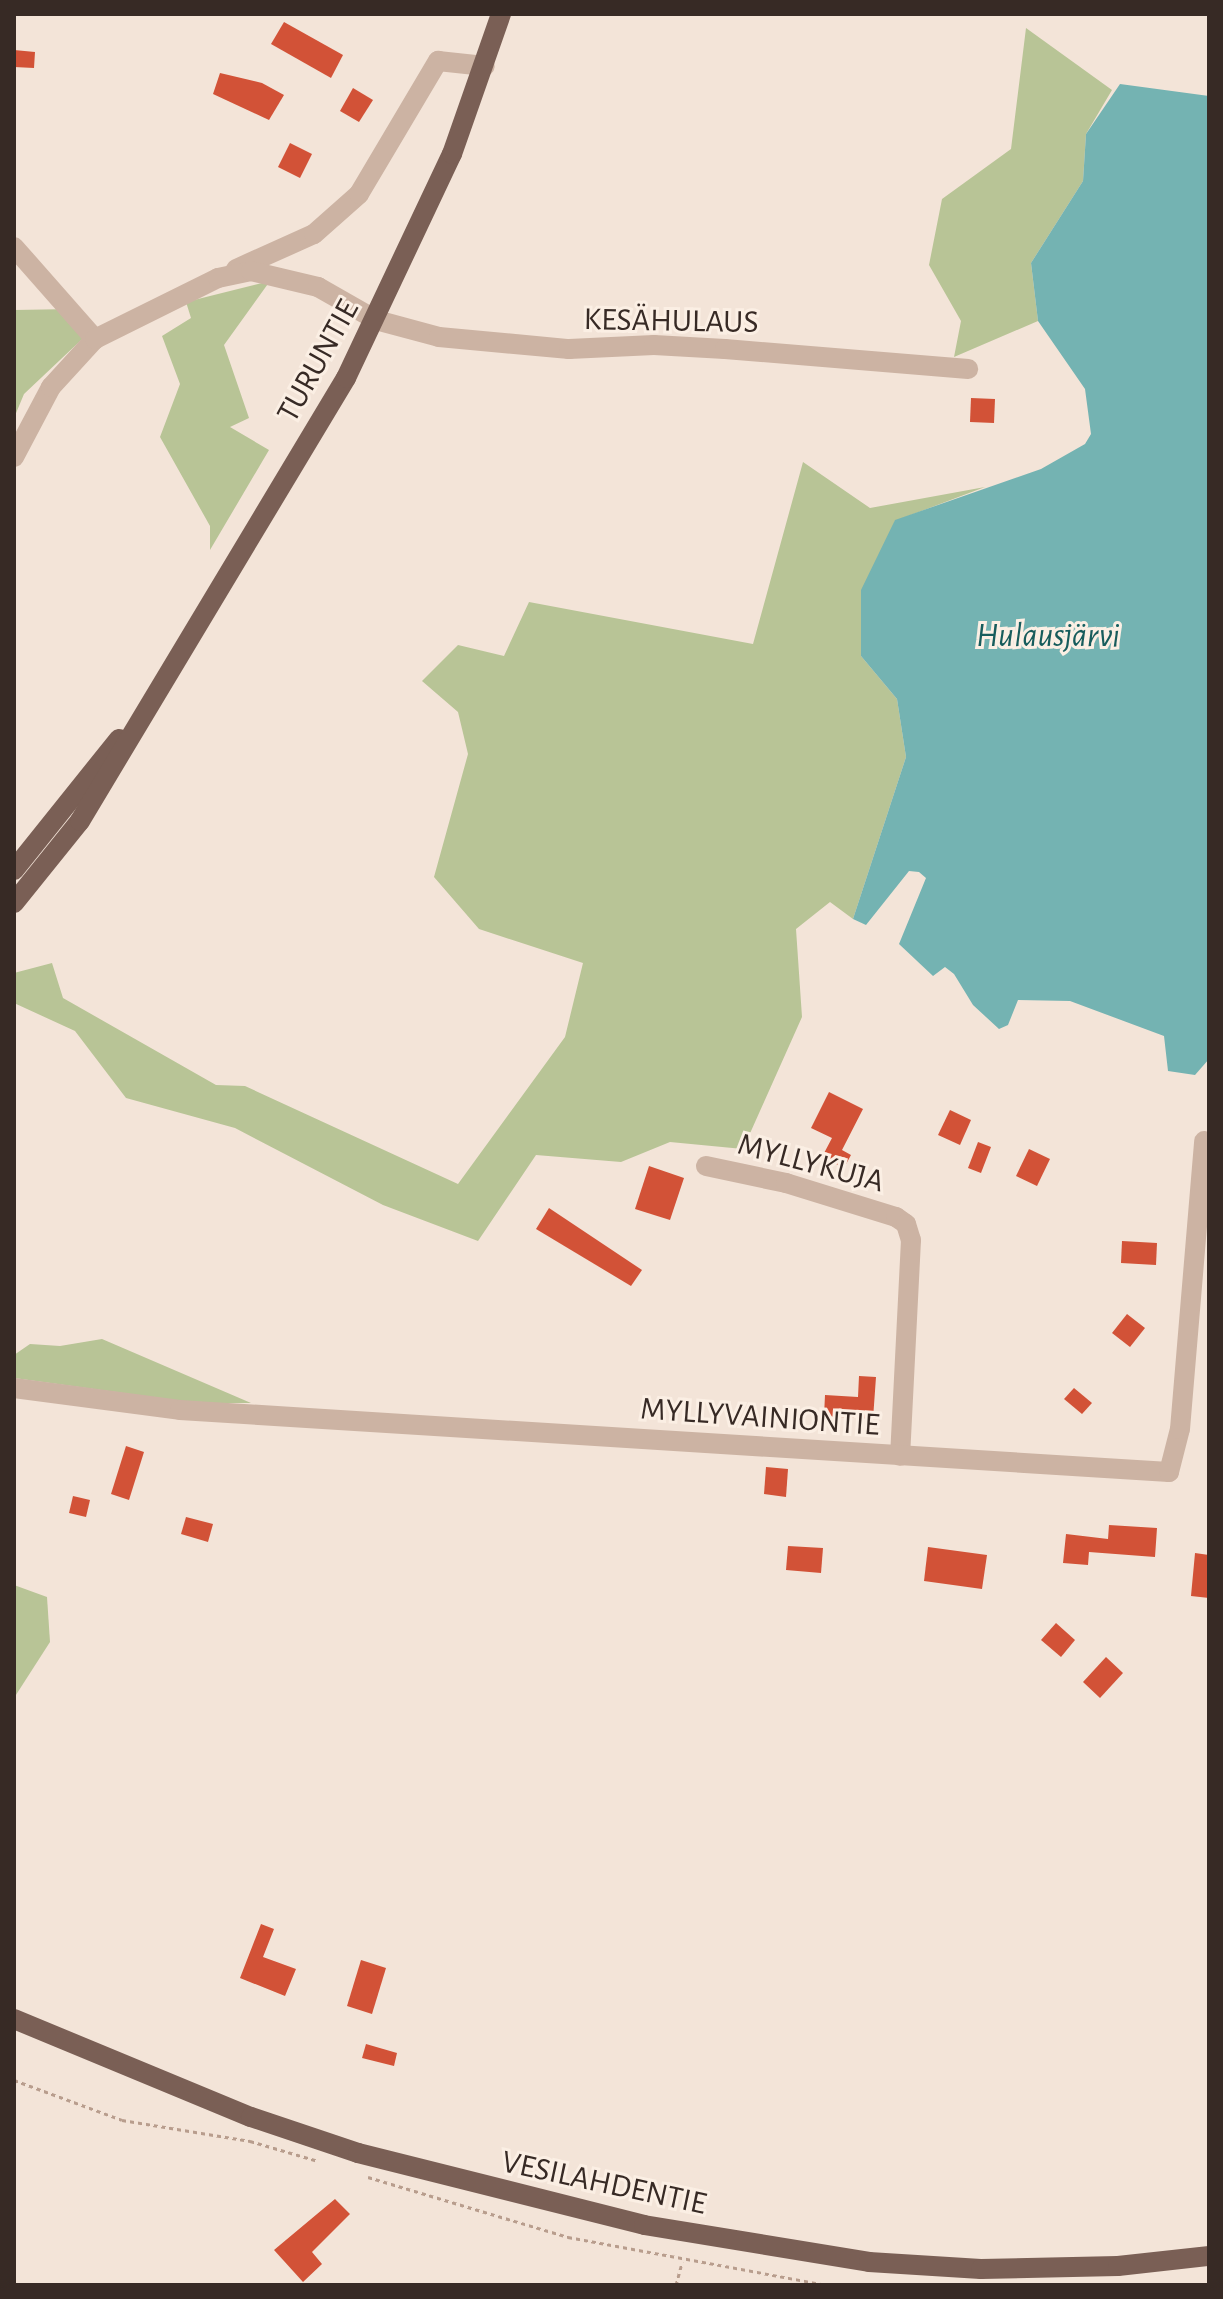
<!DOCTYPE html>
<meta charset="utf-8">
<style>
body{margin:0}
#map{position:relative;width:1223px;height:2299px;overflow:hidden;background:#f3e4d8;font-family:"Alegreya Sans",sans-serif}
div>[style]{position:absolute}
.green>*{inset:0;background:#b8c496}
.water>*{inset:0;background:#74b3b2}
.building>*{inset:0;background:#d25237}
.path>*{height:3px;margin-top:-1.5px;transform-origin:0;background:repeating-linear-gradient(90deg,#b89d8d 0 4px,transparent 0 8px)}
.minor>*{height:20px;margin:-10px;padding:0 10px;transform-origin:10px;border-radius:10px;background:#ccb3a3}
.major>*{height:20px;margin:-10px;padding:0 10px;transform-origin:10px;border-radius:10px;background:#7a5f55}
span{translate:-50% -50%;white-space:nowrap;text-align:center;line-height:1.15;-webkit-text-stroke:6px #fbefe4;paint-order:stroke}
.street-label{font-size:32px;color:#372a25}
.water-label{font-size:34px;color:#175c5c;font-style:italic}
.frame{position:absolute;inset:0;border:16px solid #372a25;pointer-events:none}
</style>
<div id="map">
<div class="green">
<div style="clip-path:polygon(1026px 28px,1112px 90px,1086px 134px,1083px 181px,1031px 263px,1038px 321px,954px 357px,961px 321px,929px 265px,942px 199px,1011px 149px)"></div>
<div style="clip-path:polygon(270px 281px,224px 345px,249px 418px,230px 427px,269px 450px,210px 550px,210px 526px,160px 437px,180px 384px,162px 336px,191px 318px,186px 302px)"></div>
<div style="clip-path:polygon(73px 309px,96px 326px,24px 394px,14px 418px,14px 310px)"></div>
<div style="clip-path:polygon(803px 462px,870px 508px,985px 487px,895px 521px,861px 656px,897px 699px,906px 757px,853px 919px,830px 902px,796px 929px,802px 1017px,743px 1149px,670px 1142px,621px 1162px,536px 1155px,478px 1241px,383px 1205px,235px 1128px,126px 1098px,75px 1031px,14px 1003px,14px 973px,52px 963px,63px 998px,216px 1085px,245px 1086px,458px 1184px,565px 1037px,583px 963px,479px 929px,434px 877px,468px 754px,458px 712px,422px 681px,458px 645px,504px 656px,529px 602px,753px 644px)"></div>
<div style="clip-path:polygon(102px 1339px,251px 1403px,195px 1403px,14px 1378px,14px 1355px,30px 1344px,60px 1346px)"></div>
<div style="clip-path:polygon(14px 1585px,47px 1597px,50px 1642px,14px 1698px)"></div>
</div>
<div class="water">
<div style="clip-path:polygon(1120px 84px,1209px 96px,1209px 1059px,1195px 1075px,1168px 1071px,1164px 1036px,1070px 1001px,1018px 1000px,1008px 1025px,999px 1029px,973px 1005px,954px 974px,945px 967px,933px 976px,899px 944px,926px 878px,919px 872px,909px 871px,866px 925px,853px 919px,906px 757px,897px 699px,861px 656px,861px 590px,895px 520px,1041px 469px,1085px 444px,1091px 434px,1085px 389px,1038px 321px,1031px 263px,1083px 181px,1086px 134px)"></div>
</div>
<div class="building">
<div style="clip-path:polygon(284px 22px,343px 55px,331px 78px,271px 44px)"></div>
<div style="clip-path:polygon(14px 50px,35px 52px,34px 68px,14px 67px)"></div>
<div style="clip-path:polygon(220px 73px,262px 83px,284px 95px,269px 120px,213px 94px)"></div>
<div style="clip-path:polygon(353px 88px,373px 100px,359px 122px,340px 111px)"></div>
<div style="clip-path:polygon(290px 143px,312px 154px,300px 178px,278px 167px)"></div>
<div style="clip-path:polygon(971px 398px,995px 399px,994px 423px,970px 422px)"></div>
<div style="clip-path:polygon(829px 1092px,863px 1109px,842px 1150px,851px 1155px,844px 1168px,822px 1157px,832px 1138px,811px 1128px)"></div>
<div style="clip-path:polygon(950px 1110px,971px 1120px,960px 1145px,938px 1135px)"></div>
<div style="clip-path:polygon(978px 1142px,991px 1147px,981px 1173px,968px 1168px)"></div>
<div style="clip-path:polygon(1029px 1149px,1050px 1159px,1037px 1186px,1016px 1176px)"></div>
<div style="clip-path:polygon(649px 1166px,684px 1178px,670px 1220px,635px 1209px)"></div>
<div style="clip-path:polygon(549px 1208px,642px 1270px,631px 1286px,536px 1229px)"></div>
<div style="clip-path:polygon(1122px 1241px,1157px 1243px,1156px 1265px,1121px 1263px)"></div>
<div style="clip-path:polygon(1127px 1314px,1145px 1328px,1130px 1347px,1112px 1333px)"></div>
<div style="clip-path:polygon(859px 1376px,876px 1377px,873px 1419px,824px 1416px,825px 1395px,858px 1397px)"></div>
<div style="clip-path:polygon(1074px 1388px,1092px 1403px,1082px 1414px,1064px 1399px)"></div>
<div style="clip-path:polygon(126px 1446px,144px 1452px,129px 1500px,111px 1494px)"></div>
<div style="clip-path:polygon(766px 1467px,788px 1469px,786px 1497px,764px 1494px)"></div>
<div style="clip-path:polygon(73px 1496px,90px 1500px,86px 1517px,69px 1513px)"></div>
<div style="clip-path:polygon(186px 1517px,213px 1524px,208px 1542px,181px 1534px)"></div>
<div style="clip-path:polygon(1109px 1525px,1157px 1528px,1155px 1557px,1089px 1552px,1088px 1565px,1063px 1563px,1066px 1534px,1108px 1539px)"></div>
<div style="clip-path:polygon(788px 1546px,823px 1548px,821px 1573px,786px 1570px)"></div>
<div style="clip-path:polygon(928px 1547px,987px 1555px,982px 1589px,924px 1581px)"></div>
<div style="clip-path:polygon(1195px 1553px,1209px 1555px,1209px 1598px,1191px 1596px)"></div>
<div style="clip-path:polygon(1056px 1623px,1075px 1640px,1061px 1657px,1041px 1640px)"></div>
<div style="clip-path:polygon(1106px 1657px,1123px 1673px,1100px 1698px,1083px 1682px)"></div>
<div style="clip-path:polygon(261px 1924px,274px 1929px,263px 1957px,296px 1969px,285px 1996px,240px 1978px)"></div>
<div style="clip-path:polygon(361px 1960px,386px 1968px,372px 2014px,347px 2006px)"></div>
<div style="clip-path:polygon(366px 2044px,397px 2053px,394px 2066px,362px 2058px)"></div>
<div style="clip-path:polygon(335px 2199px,350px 2214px,312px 2252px,322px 2264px,303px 2282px,274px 2250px)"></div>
</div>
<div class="path">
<div style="left:14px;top:2080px;width:115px;rotate:20.3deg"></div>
<div style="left:122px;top:2120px;width:130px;rotate:9.3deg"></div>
<div style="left:250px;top:2141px;width:71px;rotate:16.4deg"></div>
<div style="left:368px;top:2177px;width:209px;rotate:16.7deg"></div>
<div style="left:568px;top:2237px;width:264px;rotate:10.5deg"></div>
<div style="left:676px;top:2285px;width:24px;rotate:-75deg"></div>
</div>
<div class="minor">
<div style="left:14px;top:247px;width:123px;rotate:48.6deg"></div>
<div style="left:236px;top:269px;width:85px;rotate:-24.2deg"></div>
<div style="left:314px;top:234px;width:60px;rotate:-41.6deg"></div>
<div style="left:359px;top:194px;width:155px;rotate:-59.3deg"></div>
<div style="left:438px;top:61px;width:47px;rotate:6.1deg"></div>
<div style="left:14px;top:457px;width:79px;rotate:-62.1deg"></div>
<div style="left:51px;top:387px;width:65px;rotate:-47.5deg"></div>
<div style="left:95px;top:339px;width:137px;rotate:-26.4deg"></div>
<div style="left:218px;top:278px;width:34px;rotate:-12deg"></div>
<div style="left:251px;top:271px;width:69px;rotate:13.4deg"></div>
<div style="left:318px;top:287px;width:67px;rotate:29.6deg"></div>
<div style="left:376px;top:320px;width:65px;rotate:15.1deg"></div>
<div style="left:439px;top:337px;width:131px;rotate:5.3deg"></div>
<div style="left:569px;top:349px;width:85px;rotate:-2.7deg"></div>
<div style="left:654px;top:345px;width:71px;rotate:3.2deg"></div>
<div style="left:725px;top:349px;width:244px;rotate:4.7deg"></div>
<div style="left:706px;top:1166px;width:82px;rotate:12deg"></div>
<div style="left:786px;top:1183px;width:115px;rotate:17.2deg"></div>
<div style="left:896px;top:1217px;width:12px;rotate:35deg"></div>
<div style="left:906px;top:1224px;width:17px;rotate:73deg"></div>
<div style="left:911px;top:1240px;width:216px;rotate:92.9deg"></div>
<div style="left:14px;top:1388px;width:167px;rotate:7.5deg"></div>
<div style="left:180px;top:1410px;width:991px;rotate:3.59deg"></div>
<div style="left:1169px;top:1472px;width:44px;rotate:-75.7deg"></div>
<div style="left:1180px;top:1429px;width:289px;rotate:-85.2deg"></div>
</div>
<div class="major">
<div style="left:14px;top:870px;width:168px;rotate:-51.3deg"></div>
<div style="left:14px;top:903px;width:105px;rotate:-51.2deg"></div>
<div style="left:80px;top:821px;width:517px;rotate:-59.02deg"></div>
<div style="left:346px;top:378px;width:248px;rotate:-64.7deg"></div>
<div style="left:452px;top:154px;width:148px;rotate:-70.7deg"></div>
<div style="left:14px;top:2019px;width:256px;rotate:22.5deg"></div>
<div style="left:251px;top:2117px;width:113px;rotate:18.6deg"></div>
<div style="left:358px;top:2153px;width:295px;rotate:14.1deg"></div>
<div style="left:644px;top:2225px;width:228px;rotate:9.3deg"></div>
<div style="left:869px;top:2262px;width:112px;rotate:3.6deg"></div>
<div style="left:981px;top:2269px;width:137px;rotate:-1.3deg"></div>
<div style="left:1118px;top:2266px;width:92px;rotate:-6.3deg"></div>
</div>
<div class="street-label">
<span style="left:671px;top:321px;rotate:1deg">KESÄHULAUS</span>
<span style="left:318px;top:361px;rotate:-61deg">TURUNTIE</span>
<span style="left:811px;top:1163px;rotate:15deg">MYLLYKUJA</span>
<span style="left:760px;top:1417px;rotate:4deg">MYLLYVAINIONTIE</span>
<span style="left:604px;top:2183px;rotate:12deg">VESILAHDENTIE</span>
</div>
<div class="water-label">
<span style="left:1048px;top:637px">Hulausjärvi</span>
</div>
<div class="frame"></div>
</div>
